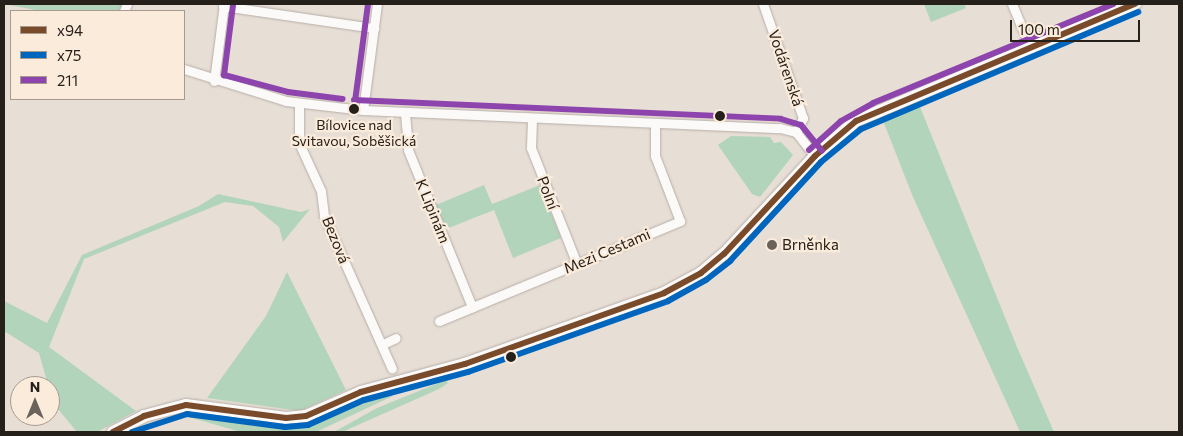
<!DOCTYPE html>
<meta charset="utf-8">
<style>
body{margin:0}
#map{position:relative;width:1183px;height:436px;overflow:hidden;background:#e7ded5;font-family:Commissioner,sans-serif}
div>[style]{position:absolute}
.green>*{inset:0;background:#b2d4bb}
.roads{filter:drop-shadow(0 0 1px #b6aea7) drop-shadow(0 0 1px #b6aea7)}
.street>*{height:9px;margin:-4.5px;padding:0 4.5px;transform-origin:4.5px;border-radius:4.5px;background:#fbfaf9}
.secondary>*{height:12px;margin:-6px;padding:0 6px;transform-origin:6px;border-radius:6px;background:#fbfaf9}
.bus-1>*{height:6px;margin:-3px;padding:0 3px;transform-origin:3px;border-radius:3px;background:#7a4b2a}
.bus-2>*{height:6px;margin:-3px;padding:0 3px;transform-origin:3px;border-radius:3px;background:#0065bd}
.bus-3>*{height:6px;margin:-3px;padding:0 3px;transform-origin:3px;border-radius:3px;background:#8e44ad}
.dots>*{width:14px;height:14px;translate:-50% -50%;box-sizing:border-box;border:2px solid #fbebdb;border-radius:50%}
span{translate:-50% -50%;white-space:nowrap;text-align:center;line-height:1.15;-webkit-text-stroke:4.5px #fbebdb;paint-order:stroke}
.bus-label{font-size:14px;color:#26201a}
.street-label{font-size:15px;color:#26201a}
.poi-label{font-size:15px;color:#26201a}
.left{translate:0 -50%;text-align:left}
.frame{position:absolute;inset:0;border:5px solid #26201a;pointer-events:none}
.legend{position:absolute;left:10px;top:10px;width:175px;height:90px;box-sizing:border-box;background:#fbebdb;border:1px solid #a69a8e;margin:0;padding:6px 9px;list-style:none;font-size:15px;color:#26201a}
.legend li{display:flex;align-items:center;gap:10px;height:25px}
.legend b{width:25px;border:1px solid #a69a8e}
.north{position:absolute;left:10px;top:376px;width:50px;height:50px;box-sizing:border-box;background:#fbebdb;border:1px solid #a69a8e;border-radius:50%;rotate:0deg;font-size:14px;font-weight:700;line-height:20px;text-align:center;color:#26201a}
.north::after{content:'';display:block;margin:auto;width:18px;height:22px;background:#6a625b;clip-path:polygon(50% 0,100% 100%,50% 72%,0 100%)}
.scale{position:absolute;left:1010px;top:20px;width:130px;height:22px;box-sizing:border-box;border:2px solid #26201a;border-top:0;padding-left:6px;font-size:15px;line-height:18px;white-space:nowrap;color:#26201a;-webkit-text-stroke:4px #fbebdb;paint-order:stroke}
</style>
<div id="map">
<div class="green">
<div style="clip-path:polygon(4px 4px,123px 4px,120px 11px,41px 11px)"></div>
<div style="clip-path:polygon(924px 4px,964px 4px,966px 8px,931px 22px)"></div>
<div style="clip-path:polygon(918px 102px,1017px 347px,1054px 432px,1020px 432px,913px 197px,882px 118px)"></div>
<div style="clip-path:polygon(731px 136px,770px 137px,774px 143px,781px 142px,793px 155px,760px 197px,752px 194px,718px 145px)"></div>
<div style="clip-path:polygon(484px 185px,492px 204px,540px 185px,561px 238px,513px 258px,494px 210px,446px 229px,436px 205px)"></div>
<div style="clip-path:polygon(218px 194px,301px 212px,310px 209px,283px 242px,279px 227px,253px 206px,225px 202px,84px 259px,49px 347px,136px 411px,97px 432px,77px 432px,53px 403px,39px 353px,4px 331px,4px 301px,47px 323px,82px 255px,199px 206px)"></div>
<div style="clip-path:polygon(287px 272px,346px 390px,300px 411px,207px 398px,266px 316px)"></div>
<div style="clip-path:polygon(446px 380px,448px 383px,439px 389px,342px 432px,334px 432px,377px 408px)"></div>
<div style="clip-path:polygon(367px 396px,393px 396px,316px 432px,241px 432px,178px 414px,201px 411px,304px 424px)"></div>
</div>
<div class="roads">
<div class="street">
<div style="left:763px;top:4px;width:121px;rotate:70.7deg"></div>
<div style="left:803px;top:118px;width:16px;rotate:117deg"></div>
<div style="left:1012px;top:4px;width:47px;rotate:67.3deg"></div>
<div style="left:223px;top:6px;width:153px;rotate:8.3deg"></div>
<div style="left:124px;top:11px;width:8px;rotate:-67deg"></div>
<div style="left:184px;top:69px;width:107px;rotate:17.4deg"></div>
<div style="left:286px;top:101px;width:78px;rotate:6.7deg"></div>
<div style="left:363px;top:110px;width:417px;rotate:2.5deg"></div>
<div style="left:780px;top:128px;width:16px;rotate:14deg"></div>
<div style="left:796px;top:132px;width:31px;rotate:52deg"></div>
<div style="left:214px;top:81px;width:78px;rotate:-82.6deg"></div>
<div style="left:299px;top:103px;width:40px;rotate:90deg"></div>
<div style="left:299px;top:143px;width:53px;rotate:65.4deg"></div>
<div style="left:321px;top:191px;width:25px;rotate:83deg"></div>
<div style="left:324px;top:216px;width:167px;rotate:66deg"></div>
<div style="left:363px;top:110px;width:107px;rotate:-82.5deg"></div>
<div style="left:405px;top:113px;width:37px;rotate:85deg"></div>
<div style="left:408px;top:150px;width:170px;rotate:67.8deg"></div>
<div style="left:532px;top:119px;width:29px;rotate:92deg"></div>
<div style="left:531px;top:148px;width:125px;rotate:68.4deg"></div>
<div style="left:439px;top:321px;width:261px;rotate:-22.5deg"></div>
<div style="left:680px;top:221px;width:70px;rotate:-111deg"></div>
<div style="left:655px;top:156px;width:33px;rotate:-90deg"></div>
<div style="left:383px;top:344px;width:14px;rotate:-25deg"></div>
</div>
<div class="secondary">
<div style="left:113px;top:432px;width:35px;rotate:-27deg"></div>
<div style="left:144px;top:416px;width:43px;rotate:-14.7deg"></div>
<div style="left:186px;top:405px;width:101px;rotate:7.4deg"></div>
<div style="left:286px;top:418px;width:20px;rotate:-6deg"></div>
<div style="left:306px;top:416px;width:60px;rotate:-23.6deg"></div>
<div style="left:361px;top:392px;width:108px;rotate:-15.1deg"></div>
<div style="left:465px;top:364px;width:211px;rotate:-19.6deg"></div>
<div style="left:664px;top:293px;width:42px;rotate:-28.4deg"></div>
<div style="left:701px;top:273px;width:30px;rotate:-40deg"></div>
<div style="left:724px;top:254px;width:134px;rotate:-47.1deg"></div>
<div style="left:815px;top:156px;width:54px;rotate:-40.5deg"></div>
<div style="left:856px;top:121px;width:303px;rotate:-22.8deg"></div>
</div>
</div>
<div class="bus-1">
<div style="left:113px;top:432px;width:35px;rotate:-27deg"></div>
<div style="left:144px;top:416px;width:43px;rotate:-14.7deg"></div>
<div style="left:186px;top:405px;width:101px;rotate:7.4deg"></div>
<div style="left:286px;top:418px;width:20px;rotate:-6deg"></div>
<div style="left:306px;top:416px;width:60px;rotate:-23.6deg"></div>
<div style="left:361px;top:392px;width:108px;rotate:-15.1deg"></div>
<div style="left:465px;top:364px;width:211px;rotate:-19.6deg"></div>
<div style="left:664px;top:293px;width:42px;rotate:-28.4deg"></div>
<div style="left:701px;top:273px;width:30px;rotate:-40deg"></div>
<div style="left:724px;top:254px;width:134px;rotate:-47.1deg"></div>
<div style="left:815px;top:156px;width:54px;rotate:-40.5deg"></div>
<div style="left:856px;top:121px;width:303px;rotate:-22.8deg"></div>
</div>
<div class="bus-2">
<div style="left:132px;top:432px;width:58px;rotate:-18.1deg"></div>
<div style="left:187px;top:414px;width:99px;rotate:7.6deg"></div>
<div style="left:285px;top:427px;width:23px;rotate:-5deg"></div>
<div style="left:308px;top:425px;width:61px;rotate:-24.1deg"></div>
<div style="left:364px;top:400px;width:108px;rotate:-15.1deg"></div>
<div style="left:468px;top:372px;width:212px;rotate:-19.5deg"></div>
<div style="left:668px;top:301px;width:43px;rotate:-28.9deg"></div>
<div style="left:706px;top:280px;width:31px;rotate:-38deg"></div>
<div style="left:730px;top:261px;width:134px;rotate:-47.4deg"></div>
<div style="left:821px;top:162px;width:52px;rotate:-39.5deg"></div>
<div style="left:861px;top:129px;width:301px;rotate:-22.9deg"></div>
</div>
<div class="bus-3">
<div style="left:233px;top:5px;width:71px;rotate:97.3deg"></div>
<div style="left:224px;top:75px;width:66px;rotate:14.9deg"></div>
<div style="left:288px;top:92px;width:55px;rotate:7.3deg"></div>
<div style="left:354px;top:100px;width:427px;rotate:2.5deg"></div>
<div style="left:781px;top:119px;width:21px;rotate:17deg"></div>
<div style="left:801px;top:125px;width:33px;rotate:51deg"></div>
<div style="left:354px;top:109px;width:106px;rotate:-82.4deg"></div>
<div style="left:809px;top:150px;width:43px;rotate:-42.2deg"></div>
<div style="left:841px;top:121px;width:37px;rotate:-29deg"></div>
<div style="left:873px;top:103px;width:260px;rotate:-22.4deg"></div>
</div>
<div class="dots">
<div style="left:354px;top:109px;background:#26201a"></div>
<div style="left:720px;top:116px;background:#26201a"></div>
<div style="left:772px;top:245px;background:#6a625b"></div>
<div style="left:511px;top:357px;background:#26201a"></div>
</div>
<div class="bus-label">
<span style="left:354px;top:133px">Bílovice nad<br>Svitavou, Soběšická</span>
</div>
<div class="street-label">
<span style="left:786px;top:68px;rotate:71deg">Vodárenská</span>
<span style="left:548px;top:193px;rotate:69deg">Polní</span>
<span style="left:433px;top:211px;rotate:68deg">K Lipinám</span>
<span style="left:336px;top:240px;rotate:68deg">Bezová</span>
<span style="left:607px;top:251px;rotate:-23deg">Mezi Cestami</span>
</div>
<div class="poi-label">
<span class="left" style="left:782px;top:245px">Brněnka</span>
</div>
<div class="frame"></div>
<ul class="legend">
<li><b style="height:6px;background:#7a4b2a"></b>x94</li>
<li><b style="height:6px;background:#0065bd"></b>x75</li>
<li><b style="height:6px;background:#8e44ad"></b>211</li>
</ul>
<div class="north">N</div>
<div class="scale">100 m</div>
</div>
